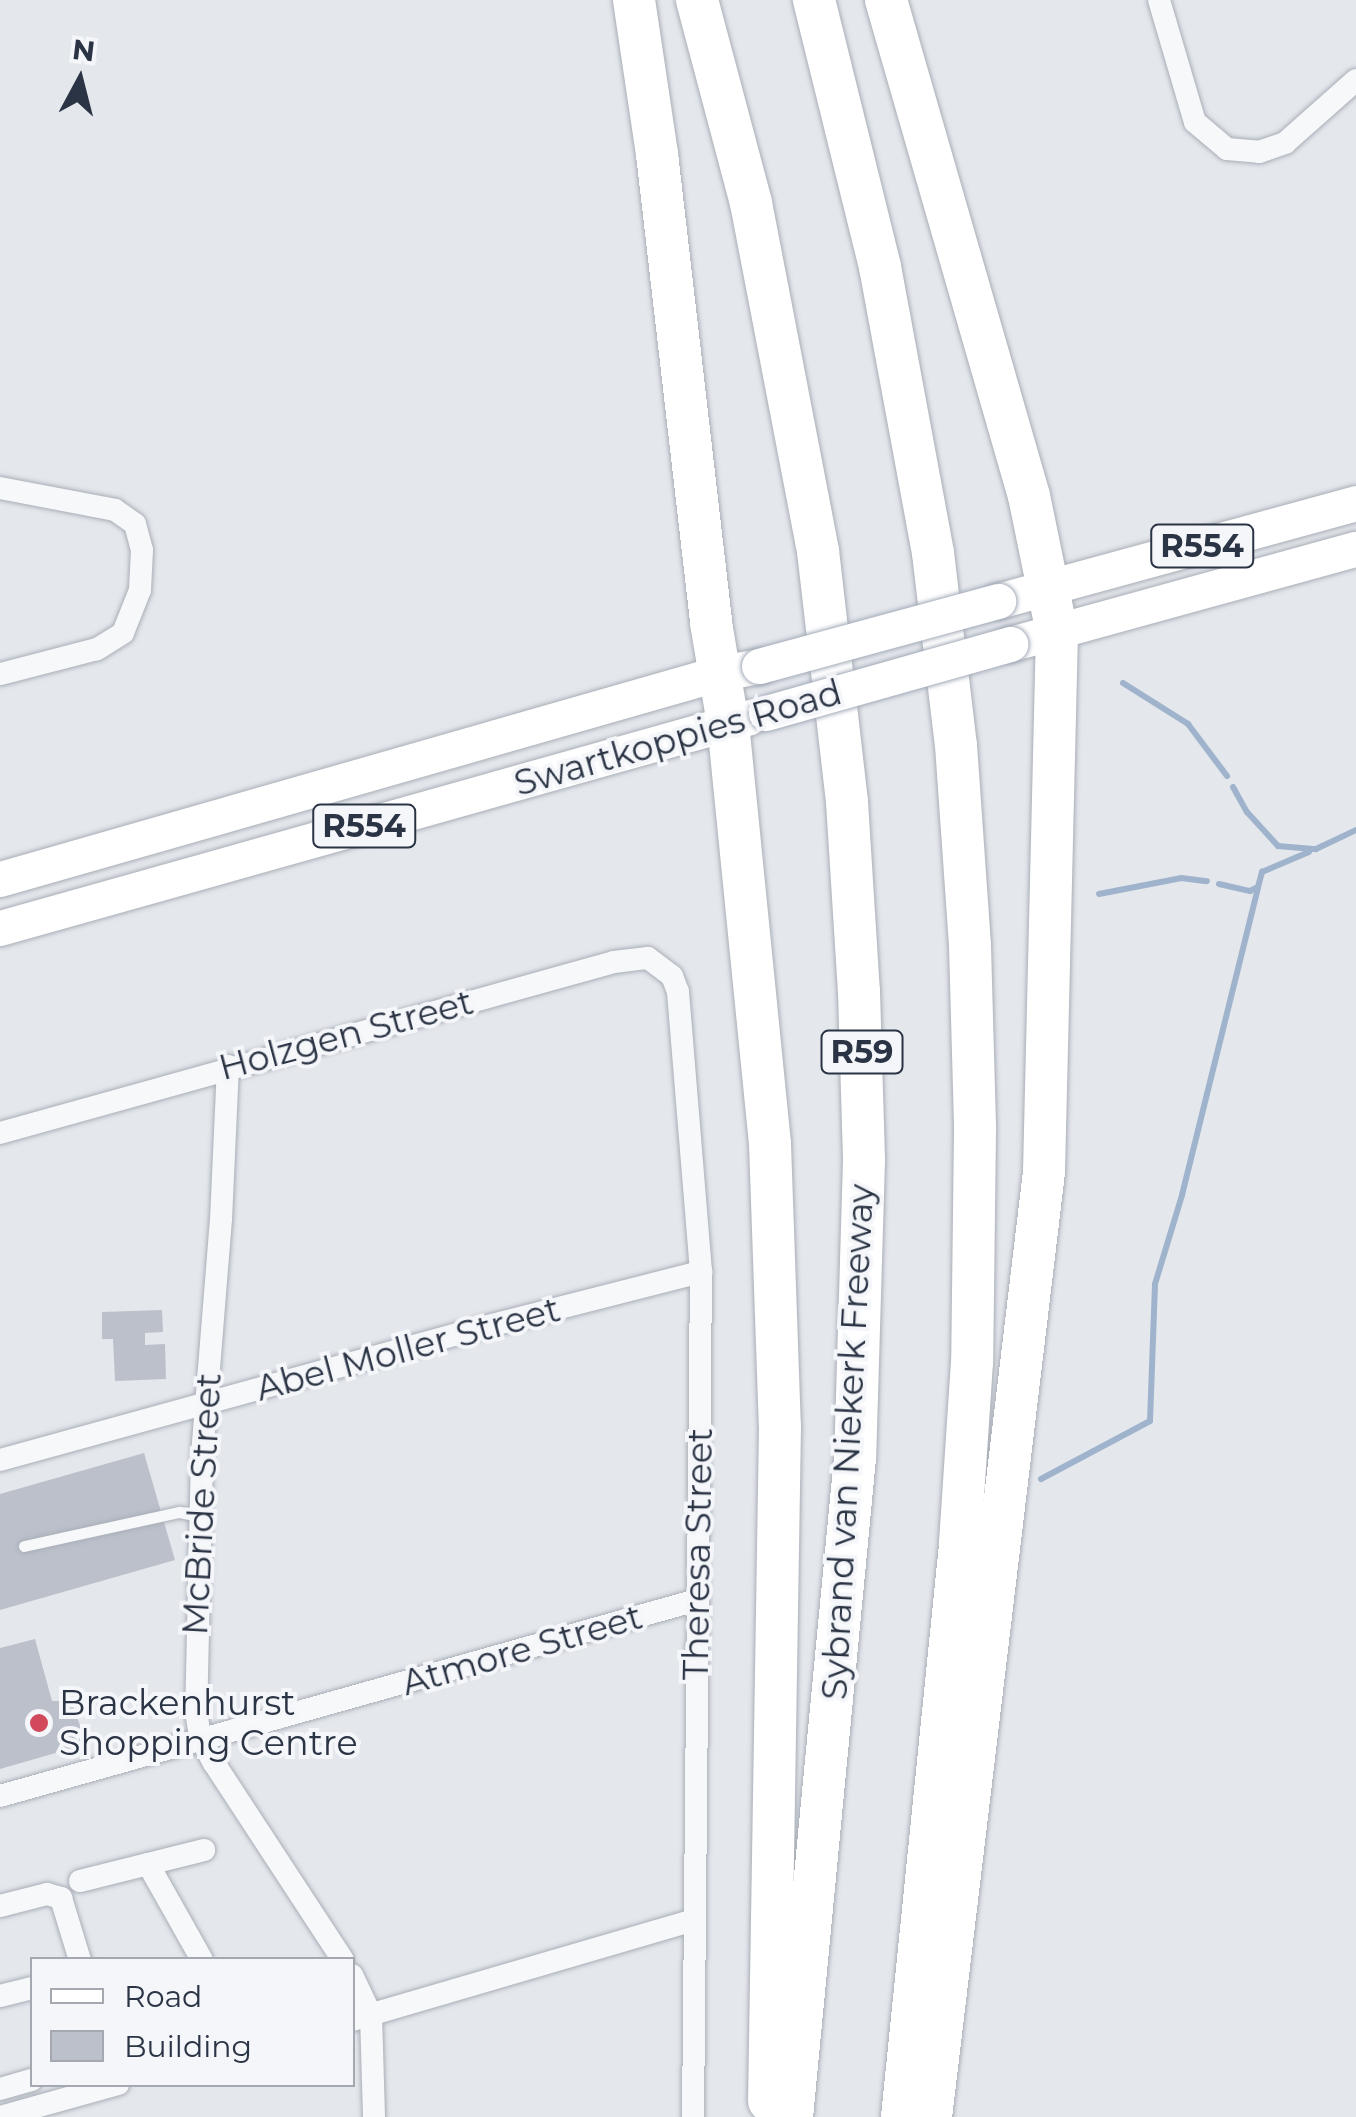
<!DOCTYPE html>
<style>
body{margin:0}
#map{position:relative;width:1356px;height:2117px;overflow:hidden;background:#e4e7ec;font-family:Montserrat,sans-serif}
div>[style]{position:absolute}
.stream>*{height:6px;margin:-3px;padding:0 3px;transform-origin:3px;border-radius:3px;background:#9fb4cc}
.building>*{inset:0;background:#bbc0ca}
.roads{filter:drop-shadow(0 0 2px #a9aeb7) drop-shadow(0 0 2px #a9aeb7)}
.lane>*{height:11px;margin:-5.5px;padding:0 5.5px;transform-origin:5.5px;border-radius:5.5px;background:#f7f8fa}
.street>*{height:22px;margin:-11px;padding:0 11px;transform-origin:11px;border-radius:11px;background:#f7f8fa}
.primary>*{height:35px;margin:-17.5px;padding:0 17.5px;transform-origin:17.5px;border-radius:17.5px;background:#fff}
.highway>*{height:42px;margin:-21px;padding:0 21px;transform-origin:21px;border-radius:21px;background:#fff}
.bridges{filter:drop-shadow(0 0 2px #a3abb8) drop-shadow(0 0 2px #a3abb8)}
.primary-bridge>*{height:35px;margin:-17.5px;padding:0 17.5px;transform-origin:17.5px;border-radius:17.5px;background:#fff}
.dots>*{width:28px;height:28px;translate:-50% -50%;box-sizing:border-box;border:5px solid #f4f6f9;border-radius:50%}
span{translate:-50% -50%;white-space:nowrap;text-align:center;line-height:1.15;-webkit-text-stroke:8px #f4f6f9;paint-order:stroke}
.shield-label span{padding:2px 8px;background:#f4f6f9;border:2px solid;border-radius:8px;-webkit-text-stroke-width:0}
.shield-label{font-size:32px;color:#2b3445;font-weight:700}
.street-label{font-size:35px;color:#2b3445}
.poi-label{font-size:35px;color:#2b3445}
.left{translate:0 -50%;text-align:left}
.legend{position:absolute;left:30px;top:1957px;width:325px;height:130px;box-sizing:border-box;background:#f4f6f9;border:2px solid #a4a8b1;margin:0;padding:12px 18px;list-style:none;font-size:30px;color:#2b3445}
.legend li{display:flex;align-items:center;gap:20px;height:50px}
.legend b{width:50px;border:2px solid #a4a8b1}
.north{position:absolute;left:30px;top:30px;width:100px;height:100px;-webkit-text-stroke:8px #f4f6f9;paint-order:stroke;rotate:7deg;font-size:28px;font-weight:700;line-height:40px;text-align:center;color:#2b3445}
.north::after{content:'';display:block;margin:auto;width:35px;height:45px;background:#2b3445;clip-path:polygon(50% 0,100% 100%,50% 72%,0 100%)}
</style>
<div id="map">
<div class="stream">
<div style="left:1123px;top:683px;width:77px;rotate:32.2deg"></div>
<div style="left:1188px;top:724px;width:65px;rotate:53.1deg"></div>
<div style="left:1233px;top:787px;width:29px;rotate:61deg"></div>
<div style="left:1247px;top:812px;width:46px;rotate:47.6deg"></div>
<div style="left:1278px;top:846px;width:38px;rotate:5deg"></div>
<div style="left:1316px;top:849px;width:44px;rotate:-25.4deg"></div>
<div style="left:1219px;top:884px;width:32px;rotate:13deg"></div>
<div style="left:1250px;top:891px;width:9px;rotate:-27deg"></div>
<div style="left:1258px;top:887px;width:16px;rotate:-75deg"></div>
<div style="left:1262px;top:872px;width:51px;rotate:-23.1deg"></div>
<div style="left:1099px;top:894px;width:84px;rotate:-11deg"></div>
<div style="left:1181px;top:878px;width:26px;rotate:7deg"></div>
<div style="left:1041px;top:1479px;width:123px;rotate:-28deg"></div>
<div style="left:1150px;top:1421px;width:137px;rotate:-87.9deg"></div>
<div style="left:1155px;top:1284px;width:93px;rotate:-73.1deg"></div>
<div style="left:1182px;top:1195px;width:317px;rotate:-76.1deg"></div>
</div>
<div class="building">
<div style="clip-path:polygon(162px 1310px,163px 1332px,145px 1333px,145px 1345px,165px 1344px,166px 1379px,115px 1381px,113px 1339px,102px 1339px,102px 1312px)"></div>
<div style="clip-path:polygon(144px 1453px,175px 1560px,0 1610px,0 1494px)"></div>
<div style="clip-path:polygon(35px 1639px,52px 1701px,71px 1701px,87px 1744px,0 1769px,0 1648px)"></div>
</div>
<div class="roads">
<div class="lane">
<div style="left:24px;top:1546px;width:159px;rotate:-12.4deg"></div>
<div style="left:179px;top:1512px;width:20px;rotate:11deg"></div>
</div>
<div class="street">
<div style="left:1159px;top:0;width:127px;rotate:73.6deg"></div>
<div style="left:1195px;top:122px;width:42px;rotate:40.2deg"></div>
<div style="left:1227px;top:149px;width:32px;rotate:5deg"></div>
<div style="left:1259px;top:152px;width:28px;rotate:-19deg"></div>
<div style="left:1285px;top:143px;width:95px;rotate:-41.6deg"></div>
<div style="left:0;top:488px;width:117px;rotate:10.8deg"></div>
<div style="left:115px;top:510px;width:24px;rotate:35deg"></div>
<div style="left:135px;top:524px;width:27px;rotate:75deg"></div>
<div style="left:142px;top:550px;width:40px;rotate:92.9deg"></div>
<div style="left:140px;top:590px;width:46px;rotate:111.6deg"></div>
<div style="left:123px;top:633px;width:31px;rotate:148deg"></div>
<div style="left:97px;top:649px;width:100px;rotate:165.5deg"></div>
<div style="left:228px;top:1066px;width:153px;rotate:92.6deg"></div>
<div style="left:221px;top:1219px;width:237px;rotate:94.6deg"></div>
<div style="left:202px;top:1455px;width:256px;rotate:91.3deg"></div>
<div style="left:196px;top:1711px;width:26px;rotate:81deg"></div>
<div style="left:200px;top:1737px;width:30px;rotate:62deg"></div>
<div style="left:214px;top:1763px;width:235px;rotate:56.8deg"></div>
<div style="left:0;top:1133px;width:637px;rotate:-15.56deg"></div>
<div style="left:614px;top:962px;width:34px;rotate:-7deg"></div>
<div style="left:648px;top:958px;width:30px;rotate:37deg"></div>
<div style="left:672px;top:976px;width:17px;rotate:69deg"></div>
<div style="left:678px;top:992px;width:281px;rotate:85.3deg"></div>
<div style="left:701px;top:1272px;width:845px;rotate:90.54deg"></div>
<div style="left:0;top:1460px;width:478px;rotate:-15.4deg"></div>
<div style="left:461px;top:1333px;width:248px;rotate:-14.3deg"></div>
<div style="left:0;top:1796px;width:724px;rotate:-15.71deg"></div>
<div style="left:148px;top:1864px;width:110px;rotate:60.6deg"></div>
<div style="left:80px;top:1881px;width:128px;rotate:-14deg"></div>
<div style="left:0;top:1906px;width:49px;rotate:-14.3deg"></div>
<div style="left:47px;top:1894px;width:15px;rotate:16deg"></div>
<div style="left:61px;top:1898px;width:65px;rotate:73deg"></div>
<div style="left:352px;top:1975px;width:44px;rotate:64.6deg"></div>
<div style="left:371px;top:2015px;width:102px;rotate:88.3deg"></div>
<div style="left:0;top:1996px;width:33px;rotate:-14deg"></div>
<div style="left:352px;top:2020px;width:356px;rotate:-16.3deg"></div>
<div style="left:0;top:2089px;width:33px;rotate:-16deg"></div>
<div style="left:0;top:2117px;width:123px;rotate:-15.6deg"></div>
</div>
<div class="primary">
<div style="left:998px;top:601px;width:371px;rotate:-15.3deg"></div>
<div style="left:1010px;top:644px;width:359px;rotate:-15.4deg"></div>
<div style="left:0;top:879px;width:749px;rotate:-15.97deg"></div>
<div style="left:720px;top:673px;width:40px;rotate:-10deg"></div>
<div style="left:0;top:928px;width:779px;rotate:-15.71deg"></div>
</div>
<div class="highway">
<div style="left:634px;top:0;width:156px;rotate:81.5deg"></div>
<div style="left:657px;top:154px;width:472px;rotate:83.4deg"></div>
<div style="left:711px;top:623px;width:101px;rotate:80.4deg"></div>
<div style="left:728px;top:723px;width:423px;rotate:84.3deg"></div>
<div style="left:770px;top:1144px;width:282px;rotate:88deg"></div>
<div style="left:780px;top:1426px;width:675px;rotate:90.93deg"></div>
<div style="left:697px;top:0;width:210px;rotate:75.1deg"></div>
<div style="left:751px;top:203px;width:354px;rotate:79.1deg"></div>
<div style="left:818px;top:551px;width:253px;rotate:83.4deg"></div>
<div style="left:847px;top:802px;width:189px;rotate:86.4deg"></div>
<div style="left:859px;top:991px;width:169px;rotate:88.3deg"></div>
<div style="left:864px;top:1160px;width:298px;rotate:91.7deg"></div>
<div style="left:855px;top:1458px;width:662px;rotate:95.46deg"></div>
<div style="left:814px;top:0;width:275px;rotate:76.1deg"></div>
<div style="left:880px;top:267px;width:291px;rotate:79.5deg"></div>
<div style="left:933px;top:553px;width:193px;rotate:83.2deg"></div>
<div style="left:956px;top:745px;width:201px;rotate:86deg"></div>
<div style="left:970px;top:946px;width:184px;rotate:88.4deg"></div>
<div style="left:975px;top:1130px;width:232px;rotate:90.7deg"></div>
<div style="left:972px;top:1362px;width:183px;rotate:93.8deg"></div>
<div style="left:960px;top:1545px;width:575px;rotate:95.79deg"></div>
<div style="left:886px;top:0;width:516px;rotate:73.92deg"></div>
<div style="left:1029px;top:496px;width:139px;rotate:78.4deg"></div>
<div style="left:1057px;top:632px;width:540px;rotate:91.38deg"></div>
<div style="left:1044px;top:1172px;width:952px;rotate:96.82deg"></div>
</div>
</div>
<div class="bridges">
<div class="primary-bridge">
<div style="left:759px;top:666px;width:248px;rotate:-15.2deg"></div>
<div style="left:766px;top:713px;width:254px;rotate:-15.8deg"></div>
</div>
</div>
<div class="dots">
<div style="left:39px;top:1723px;background:#d1495b"></div>
</div>
<div class="shield-label">
<span style="left:1202px;top:546px">R554</span>
<span style="left:364px;top:826px">R554</span>
<span style="left:862px;top:1052px">R59</span>
</div>
<div class="street-label">
<span style="left:678px;top:738px;rotate:-16deg">Swartkoppies Road</span>
<span style="left:346px;top:1035px;rotate:-15deg">Holzgen Street</span>
<span style="left:408px;top:1349px;rotate:-15deg">Abel Moller Street</span>
<span style="left:848px;top:1442px;rotate:-87deg">Sybrand van Niekerk Freeway</span>
<span style="left:202px;top:1504px;rotate:-87deg">McBride Street</span>
<span style="left:698px;top:1554px;rotate:-89deg">Theresa Street</span>
<span style="left:522px;top:1650px;rotate:-16deg">Atmore Street</span>
</div>
<div class="poi-label">
<span class="left" style="left:59px;top:1723px">Brackenhurst<br>Shopping Centre</span>
</div>
<ul class="legend">
<li><b style="height:12px;background:#fff"></b>Road</li>
<li><b style="height:28px;background:#bbc0ca"></b>Building</li>
</ul>
<div class="north">N</div>
</div>
